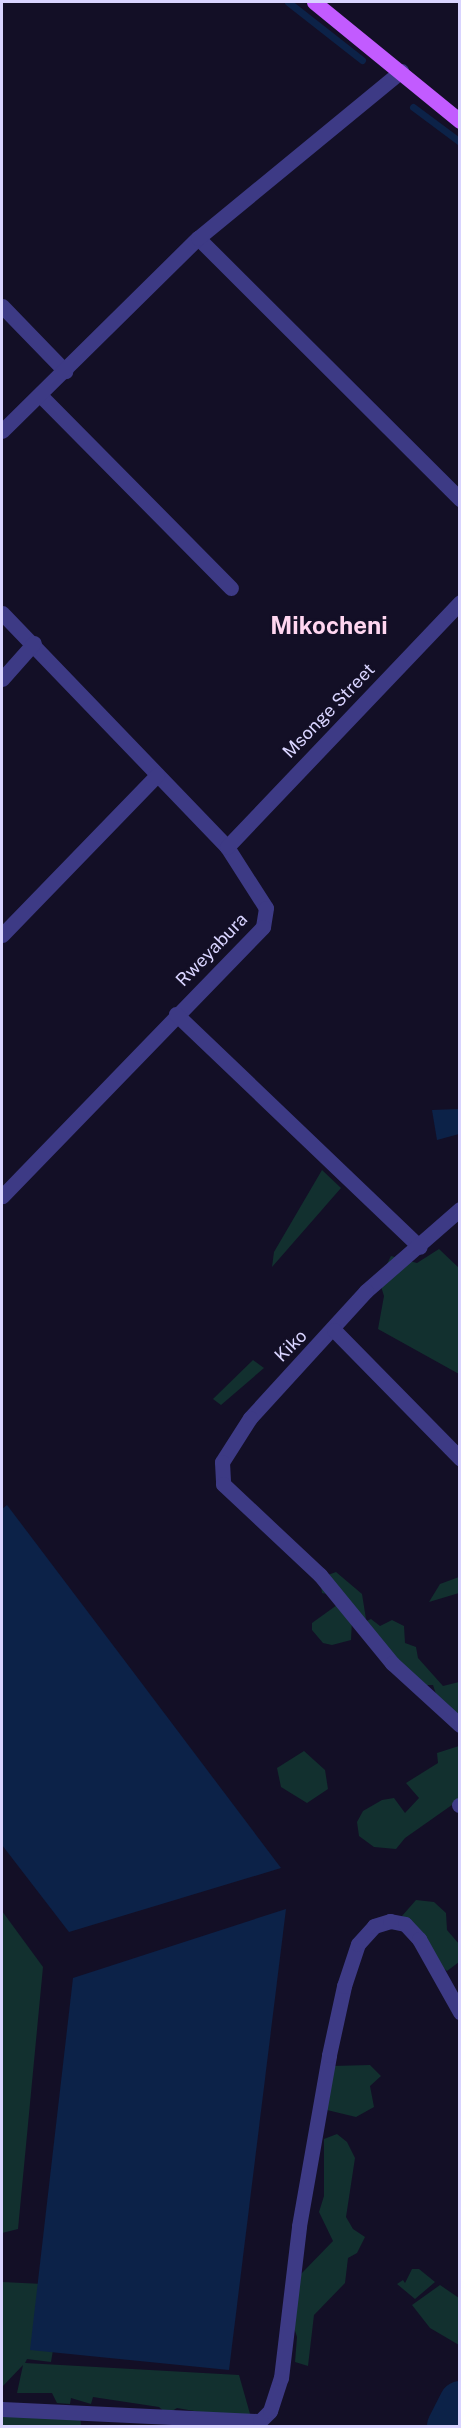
<!DOCTYPE html>
<style>
body{margin:0}
#map{position:relative;width:461px;height:2428px;overflow:hidden;background:#130f26;font-family:"Public Sans",sans-serif}
div>[style]{position:absolute}
.green>*{inset:0;background:#12302f}
.water>*{inset:0;background:#0c2248}
.stream>*{height:7px;margin:-3.5px;padding:0 3.5px;transform-origin:3.5px;border-radius:3.5px;background:#0c2248}
.river>*{height:42px;margin:-21px;padding:0 21px;transform-origin:21px;border-radius:21px;background:#0c2248}
.minor>*{height:15px;margin:-7.5px;padding:0 7.5px;transform-origin:7.5px;border-radius:7.5px;background:#3d3a85}
.major>*{height:15px;margin:-7.5px;padding:0 7.5px;transform-origin:7.5px;border-radius:7.5px;background:#c25bff}
span{translate:-50% -50%;white-space:nowrap;text-align:center;line-height:1.15;-webkit-text-stroke:5px #130f26;paint-order:stroke}
.street-label{font-size:18px;color:#d9d4ff}
.district-label{font-size:24px;color:#ffd6f0;font-weight:700}
.frame{position:absolute;inset:0;border:3px solid #d9d4ff;pointer-events:none}
</style>
<div id="map">
<div class="green">
<div style="clip-path:polygon(322px 1170px,341px 1188px,272px 1267px,274px 1252px)"></div>
<div style="clip-path:polygon(439px 1249px,459px 1268px,459px 1374px,378px 1329px,384px 1296px,379px 1280px,391px 1256px,417px 1263px)"></div>
<div style="clip-path:polygon(253px 1360px,264px 1368px,221px 1405px,213px 1399px)"></div>
<div style="clip-path:polygon(336px 1572px,362px 1594px,366px 1619px,352px 1620px,351px 1640px,332px 1645px,323px 1643px,312px 1630px,312px 1623px,337px 1605px,331px 1595px,322px 1593px,320px 1578px)"></div>
<div style="clip-path:polygon(459px 1577px,459px 1593px,429px 1602px,440px 1584px)"></div>
<div style="clip-path:polygon(371px 1619px,380px 1626px,392px 1620px,404px 1626px,405px 1643px,416px 1647px,418px 1658px,443px 1686px,459px 1682px,459px 1717px,437px 1697px,433px 1685px,422px 1685px,362px 1623px)"></div>
<div style="clip-path:polygon(459px 1746px,459px 1800px,405px 1838px,396px 1849px,374px 1847px,359px 1836px,357px 1822px,363px 1811px,382px 1800px,394px 1798px,405px 1813px,419px 1798px,406px 1783px,438px 1763px,437px 1753px)"></div>
<div style="clip-path:polygon(304px 1751px,325px 1770px,328px 1789px,307px 1803px,281px 1787px,277px 1768px)"></div>
<div style="clip-path:polygon(416px 1900px,434px 1902px,446px 1913px,447px 1930px,459px 1944px,459px 1962px,447px 1971px,415px 1944px,402px 1916px)"></div>
<div style="clip-path:polygon(2px 1911px,43px 1967px,18px 2229px,2px 2233px)"></div>
<div style="clip-path:polygon(370px 2065px,381px 2076px,370px 2086px,374px 2107px,356px 2117px,327px 2110px,332px 2066px)"></div>
<div style="clip-path:polygon(337px 2134px,347px 2142px,355px 2158px,346px 2217px,353px 2229px,365px 2237px,357px 2253px,348px 2258px,345px 2283px,314px 2315px,308px 2366px,295px 2362px,297px 2337px,291px 2318px,300px 2275px,333px 2241px,319px 2212px,324px 2196px,324px 2139px)"></div>
<div style="clip-path:polygon(412px 2269px,419px 2269px,435px 2282px,415px 2299px,397px 2284px,403px 2280px,405px 2283px)"></div>
<div style="clip-path:polygon(2px 2282px,64px 2285px,51px 2362px,27px 2359px,25px 2363px,239px 2375px,252px 2421px,177px 2408px,167px 2414px,159px 2407px,93px 2397px,91px 2404px,71px 2398px,70px 2404px,57px 2403px,52px 2393px,17px 2393px,23px 2365px,2px 2387px)"></div>
<div style="clip-path:polygon(440px 2285px,459px 2298px,459px 2345px,430px 2328px,412px 2305px)"></div>
<div style="clip-path:polygon(2px 2409px,80px 2414px,81px 2426px,2px 2426px)"></div>
</div>
<div class="water">
<div style="clip-path:polygon(459px 1109px,459px 1134px,437px 1140px,432px 1110px)"></div>
<div style="clip-path:polygon(7px 1505px,134px 1673px,281px 1868px,69px 1932px,2px 1845px,2px 1509px)"></div>
<div style="clip-path:polygon(286px 1909px,229px 2370px,30px 2350px,73px 1978px)"></div>
</div>
<div class="stream">
<div style="left:288px;top:2px;width:94px;rotate:38.1deg"></div>
<div style="left:413px;top:107px;width:59px;rotate:36.7deg"></div>
</div>
<div class="river">
<div style="left:448px;top:2426px;width:27px;rotate:-63deg"></div>
</div>
<div class="minor">
<div style="left:198px;top:238px;width:370px;rotate:44.9deg"></div>
<div style="left:2px;top:306px;width:91px;rotate:45.9deg"></div>
<div style="left:41px;top:396px;width:270px;rotate:45.3deg"></div>
<div style="left:2px;top:431px;width:275px;rotate:-44.6deg"></div>
<div style="left:198px;top:238px;width:263px;rotate:-39.4deg"></div>
<div style="left:2px;top:613px;width:325px;rotate:46.1deg"></div>
<div style="left:227px;top:847px;width:72px;rotate:57.4deg"></div>
<div style="left:266px;top:908px;width:19px;rotate:99deg"></div>
<div style="left:263px;top:927px;width:375px;rotate:134.1deg"></div>
<div style="left:2px;top:679px;width:48px;rotate:-48.4deg"></div>
<div style="left:227px;top:847px;width:338px;rotate:-46.4deg"></div>
<div style="left:2px;top:935px;width:223px;rotate:-45.9deg"></div>
<div style="left:176px;top:1014px;width:337px;rotate:43.7deg"></div>
<div style="left:460px;top:1209px;width:125px;rotate:138.9deg"></div>
<div style="left:366px;top:1291px;width:172px;rotate:132.4deg"></div>
<div style="left:250px;top:1418px;width:52px;rotate:122.5deg"></div>
<div style="left:222px;top:1462px;width:22px;rotate:87deg"></div>
<div style="left:223px;top:1484px;width:133px;rotate:43.2deg"></div>
<div style="left:320px;top:1575px;width:114px;rotate:50.7deg"></div>
<div style="left:392px;top:1663px;width:92px;rotate:42.4deg"></div>
<div style="left:334px;top:1330px;width:180px;rotate:45.5deg"></div>
<div style="left:459px;top:1805px;width:1px"></div>
<div style="left:2px;top:2409px;width:258px;rotate:2.7deg"></div>
<div style="left:260px;top:2421px;width:14px;rotate:-45deg"></div>
<div style="left:270px;top:2411px;width:35px;rotate:-72deg"></div>
<div style="left:281px;top:2378px;width:153px;rotate:-83.2deg"></div>
<div style="left:299px;top:2226px;width:174px;rotate:-80deg"></div>
<div style="left:329px;top:2055px;width:71px;rotate:-77.7deg"></div>
<div style="left:344px;top:1986px;width:44px;rotate:-71.6deg"></div>
<div style="left:358px;top:1944px;width:24px;rotate:-48deg"></div>
<div style="left:374px;top:1926px;width:17px;rotate:-17deg"></div>
<div style="left:390px;top:1921px;width:15px;rotate:11deg"></div>
<div style="left:405px;top:1924px;width:21px;rotate:47deg"></div>
<div style="left:419px;top:1939px;width:84px;rotate:60.7deg"></div>
</div>
<div class="major">
<div style="left:314px;top:2px;width:188px;rotate:39.2deg"></div>
</div>
<div class="street-label">
<span style="left:329px;top:711px;rotate:-46deg">Msonge Street</span>
<span style="left:212px;top:950px;rotate:-46deg">Rweyabura</span>
<span style="left:291px;top:1346px;rotate:-45deg">Kiko</span>
</div>
<div class="district-label">
<span style="left:329px;top:626px">Mikocheni</span>
</div>
<div class="frame"></div>
</div>
